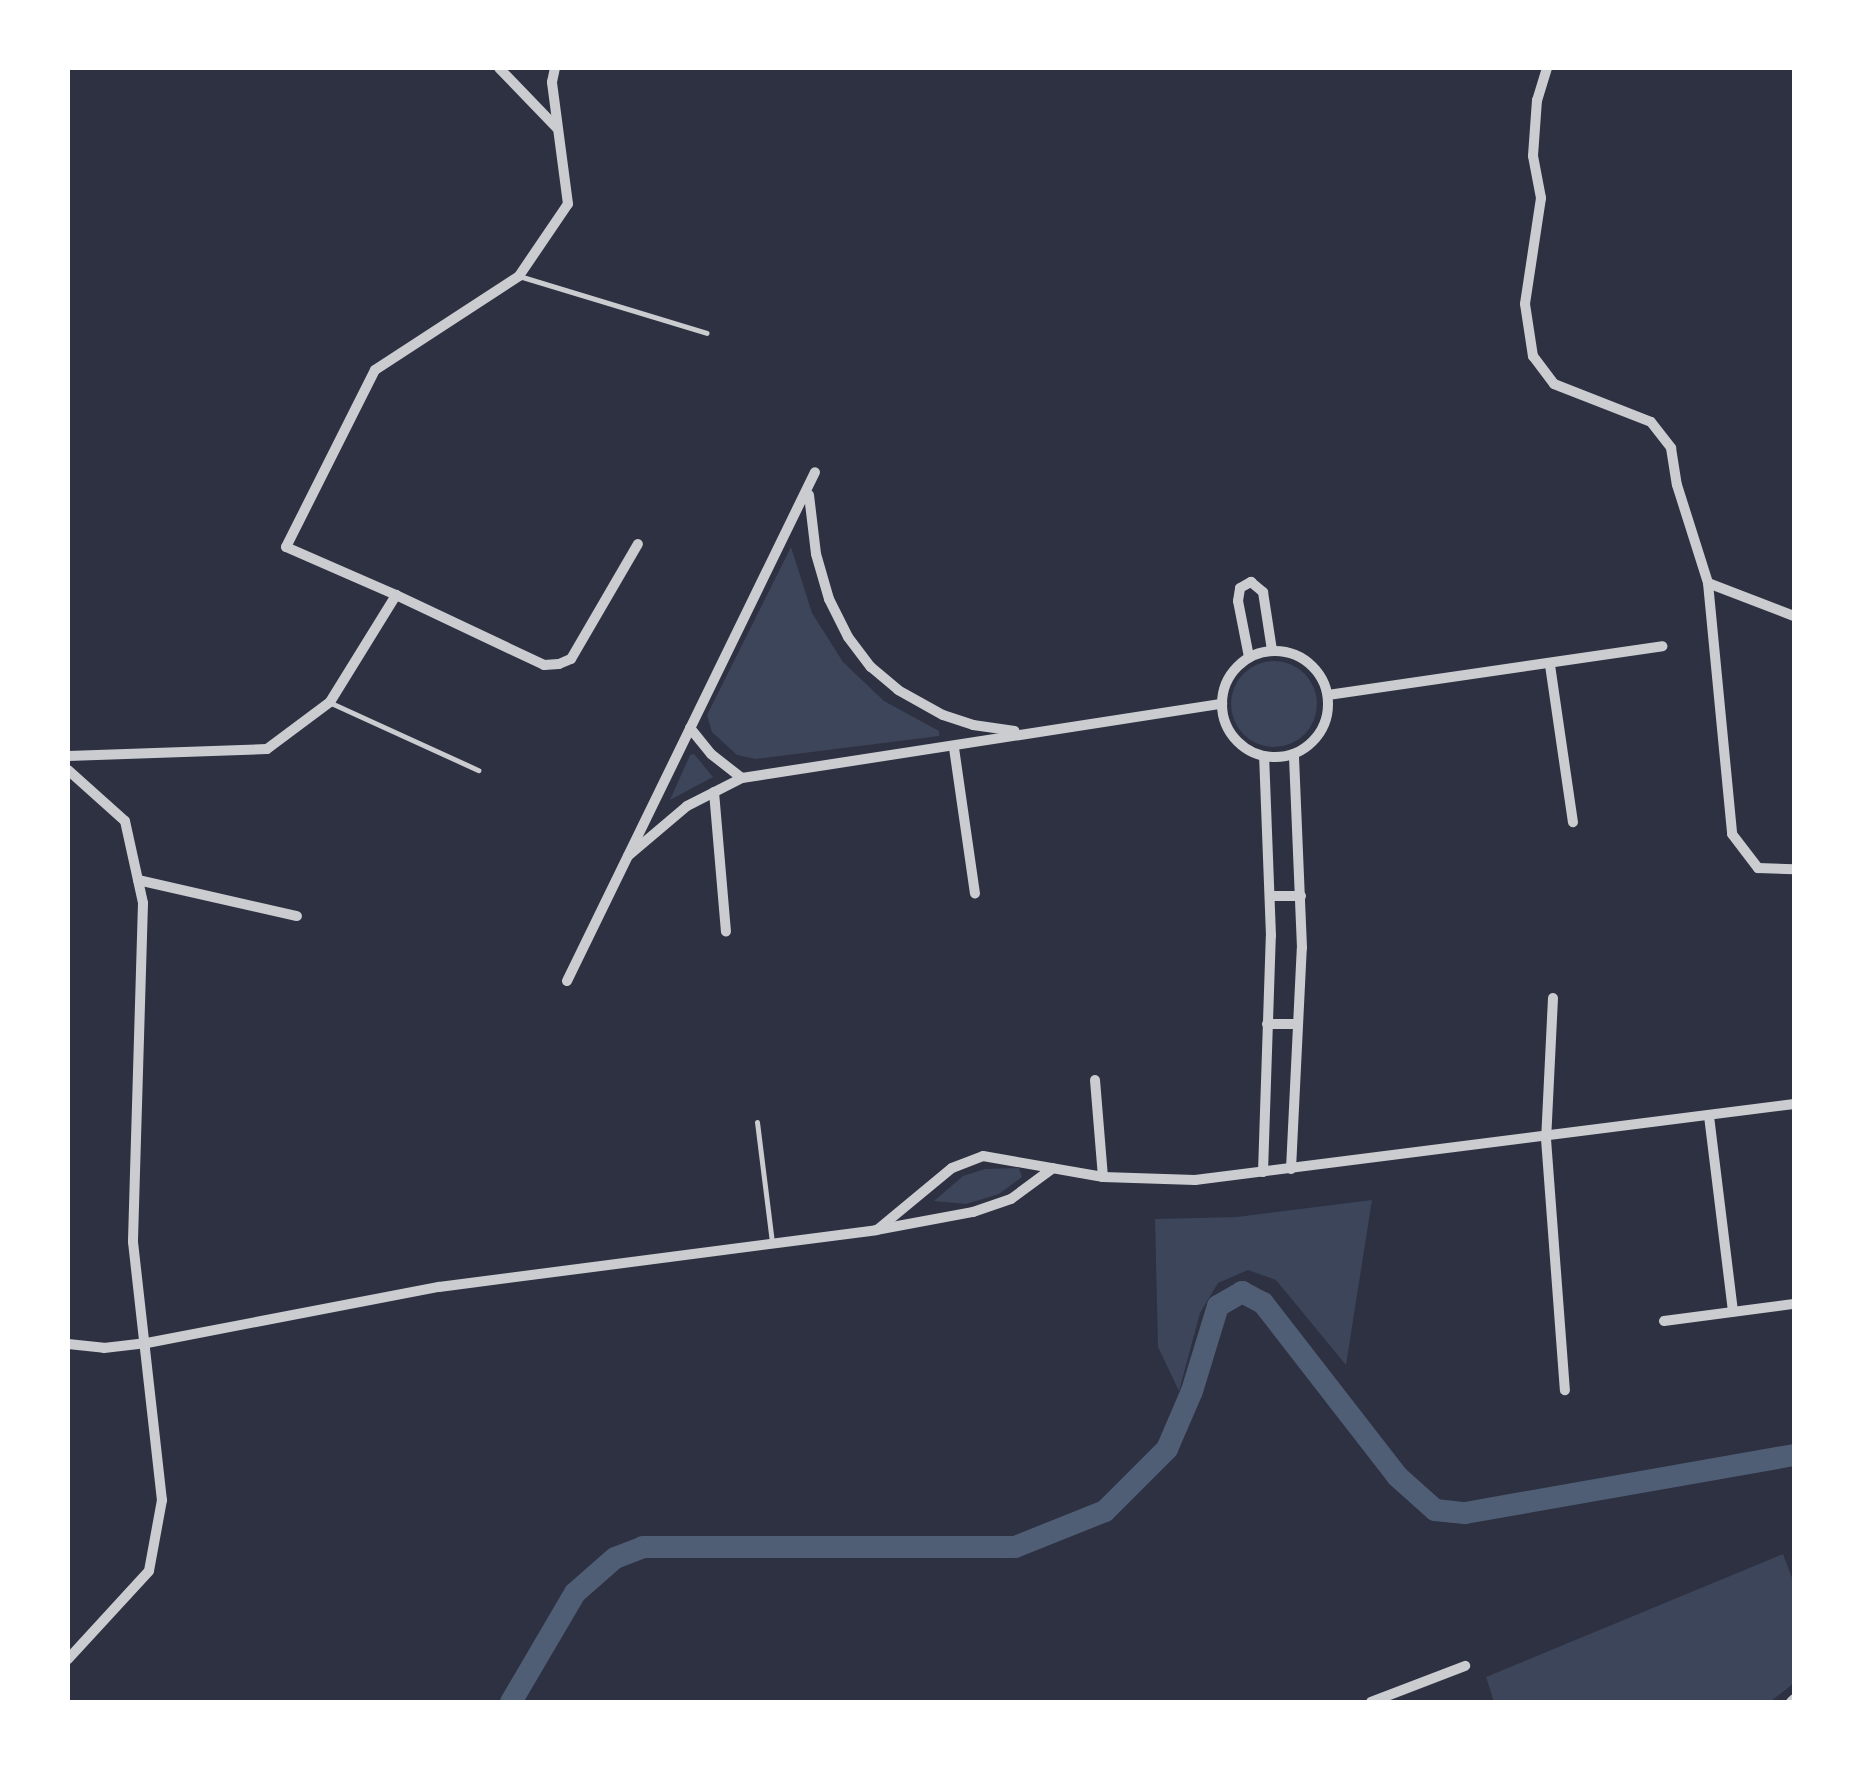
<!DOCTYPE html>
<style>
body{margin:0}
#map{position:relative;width:1862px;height:1770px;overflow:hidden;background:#2d3142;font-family:Karla,sans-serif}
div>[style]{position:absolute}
.green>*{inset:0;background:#3c4559}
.round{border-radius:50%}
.canal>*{height:22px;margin:-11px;padding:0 11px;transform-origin:11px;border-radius:11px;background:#4f5d75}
.service>*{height:5px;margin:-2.5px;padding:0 2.5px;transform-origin:2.5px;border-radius:2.5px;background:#caccd0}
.minor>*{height:10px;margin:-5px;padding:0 5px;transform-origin:5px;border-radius:5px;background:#caccd0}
.minor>.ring{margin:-5px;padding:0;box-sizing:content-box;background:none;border:10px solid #caccd0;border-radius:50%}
span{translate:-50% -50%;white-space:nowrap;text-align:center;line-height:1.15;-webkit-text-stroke:10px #fff;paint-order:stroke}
.frame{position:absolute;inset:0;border:70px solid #fff;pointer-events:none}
</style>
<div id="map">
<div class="green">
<div style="clip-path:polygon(791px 547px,812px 613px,843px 662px,884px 701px,939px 731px,939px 736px,756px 759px,737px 755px,712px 732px,707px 715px)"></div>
<div class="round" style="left:1231px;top:661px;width:86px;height:86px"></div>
<div style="clip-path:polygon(694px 754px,713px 777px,670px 800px,690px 755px)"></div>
<div style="clip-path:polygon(1019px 1168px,1022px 1177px,999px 1194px,966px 1204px,934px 1201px,963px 1176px,985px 1169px)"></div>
<div style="clip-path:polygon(1372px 1200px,1346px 1365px,1276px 1280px,1248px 1270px,1218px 1283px,1200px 1313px,1179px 1391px,1158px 1347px,1155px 1219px,1237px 1217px)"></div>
<div style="clip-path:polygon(1783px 1554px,1794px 1583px,1794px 1683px,1770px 1702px,1494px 1702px,1486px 1677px)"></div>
</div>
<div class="canal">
<div style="left:511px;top:1702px;width:126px;rotate:-59.6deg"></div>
<div style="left:575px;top:1593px;width:53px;rotate:-41.2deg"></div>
<div style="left:615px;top:1558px;width:30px;rotate:-21deg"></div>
<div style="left:643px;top:1547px;width:372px"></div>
<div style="left:1015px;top:1547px;width:97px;rotate:-21.8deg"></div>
<div style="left:1105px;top:1511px;width:88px;rotate:-45deg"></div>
<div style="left:1167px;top:1449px;width:63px;rotate:-66.7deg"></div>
<div style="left:1192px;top:1391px;width:89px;rotate:-73deg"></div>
<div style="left:1218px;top:1306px;width:28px;rotate:-30deg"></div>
<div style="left:1242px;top:1292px;width:24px;rotate:28deg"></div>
<div style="left:1263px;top:1303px;width:219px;rotate:52.2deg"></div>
<div style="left:1397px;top:1476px;width:51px;rotate:41.8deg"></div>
<div style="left:1435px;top:1510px;width:30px;rotate:6deg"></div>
<div style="left:1465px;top:1513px;width:334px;rotate:-10deg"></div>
</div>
<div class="service">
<div style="left:519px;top:276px;width:196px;rotate:16.9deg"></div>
<div style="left:331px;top:703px;width:162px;rotate:24.5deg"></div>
<div style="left:757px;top:1122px;width:122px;rotate:82.9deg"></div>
</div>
<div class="minor">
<div style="left:499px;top:68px;width:83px;rotate:46deg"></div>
<div style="left:1547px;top:68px;width:34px;rotate:107deg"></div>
<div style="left:1537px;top:100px;width:56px;rotate:94.1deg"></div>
<div style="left:1533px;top:156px;width:43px;rotate:79.2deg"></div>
<div style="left:1541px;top:198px;width:107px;rotate:98.6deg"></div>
<div style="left:1525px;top:304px;width:53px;rotate:81.3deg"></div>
<div style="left:1533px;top:356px;width:35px;rotate:53deg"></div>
<div style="left:1554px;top:384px;width:104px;rotate:21.4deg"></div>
<div style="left:1651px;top:422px;width:33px;rotate:52deg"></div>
<div style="left:1671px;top:448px;width:37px;rotate:81deg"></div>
<div style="left:1677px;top:485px;width:103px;rotate:72.4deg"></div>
<div style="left:1708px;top:583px;width:92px;rotate:21deg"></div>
<div style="left:809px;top:495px;width:59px;rotate:83.2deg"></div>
<div style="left:816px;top:554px;width:47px;rotate:73.9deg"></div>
<div style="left:829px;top:599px;width:42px;rotate:63.4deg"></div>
<div style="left:848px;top:637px;width:38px;rotate:53deg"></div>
<div style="left:871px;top:667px;width:35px;rotate:40deg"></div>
<div style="left:898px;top:690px;width:51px;rotate:29.1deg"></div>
<div style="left:943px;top:715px;width:32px;rotate:18deg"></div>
<div style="left:973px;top:725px;width:42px;rotate:8.1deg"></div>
<div style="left:1708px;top:583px;width:252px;rotate:84.5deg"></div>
<div style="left:1732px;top:834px;width:43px;rotate:52.6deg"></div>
<div style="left:1758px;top:868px;width:36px;rotate:2deg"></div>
<div style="left:396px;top:595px;width:164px;rotate:25.3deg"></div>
<div style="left:544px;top:665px;width:15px;rotate:-4deg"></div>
<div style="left:559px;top:664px;width:13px;rotate:-23deg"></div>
<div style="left:571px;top:659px;width:133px;rotate:-59.8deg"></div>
<div class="ring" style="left:1222px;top:651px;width:96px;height:96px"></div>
<div style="left:1249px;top:657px;width:57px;rotate:-101.1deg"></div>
<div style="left:1238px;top:601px;width:13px;rotate:-81deg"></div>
<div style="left:1240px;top:588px;width:13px;rotate:-29deg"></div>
<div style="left:1251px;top:582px;width:16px;rotate:40deg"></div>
<div style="left:1263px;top:592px;width:59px;rotate:81.2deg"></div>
<div style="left:1550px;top:665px;width:159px;rotate:81.7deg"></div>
<div style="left:1328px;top:695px;width:338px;rotate:-8.3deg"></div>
<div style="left:690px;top:728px;width:33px;rotate:51deg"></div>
<div style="left:711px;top:754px;width:39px;rotate:38deg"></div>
<div style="left:954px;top:748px;width:147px;rotate:81.8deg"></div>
<div style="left:68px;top:756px;width:199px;rotate:-2deg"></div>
<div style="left:267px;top:749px;width:79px;rotate:-36.7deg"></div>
<div style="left:330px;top:702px;width:126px;rotate:-58.3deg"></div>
<div style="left:396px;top:595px;width:120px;rotate:-156.4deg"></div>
<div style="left:286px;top:547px;width:198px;rotate:-63.3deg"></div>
<div style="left:375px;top:370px;width:172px;rotate:-33.1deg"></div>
<div style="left:519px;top:276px;width:87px;rotate:-55.8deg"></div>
<div style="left:568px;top:204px;width:123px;rotate:-97.5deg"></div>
<div style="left:552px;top:82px;width:14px;rotate:-78deg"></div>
<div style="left:68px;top:770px;width:76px;rotate:41.8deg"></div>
<div style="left:125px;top:821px;width:84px;rotate:77.6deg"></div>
<div style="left:143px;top:903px;width:339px;rotate:91.7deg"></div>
<div style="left:133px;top:1242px;width:260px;rotate:83.6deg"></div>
<div style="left:162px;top:1500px;width:72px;rotate:100.4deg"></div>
<div style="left:149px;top:1571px;width:120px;rotate:132.6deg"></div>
<div style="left:714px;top:792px;width:140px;rotate:85.1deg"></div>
<div style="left:628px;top:856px;width:77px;rotate:-40.3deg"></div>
<div style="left:687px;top:806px;width:62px;rotate:-27deg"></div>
<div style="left:742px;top:778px;width:486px;rotate:-8.8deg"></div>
<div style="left:138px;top:880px;width:163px;rotate:12.8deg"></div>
<div style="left:1270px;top:896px;width:31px"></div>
<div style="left:567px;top:981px;width:566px;rotate:-64.02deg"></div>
<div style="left:1553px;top:998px;width:141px;rotate:92.8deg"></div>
<div style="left:1546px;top:1139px;width:252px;rotate:85.7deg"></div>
<div style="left:1267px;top:1024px;width:31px"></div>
<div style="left:1095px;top:1080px;width:97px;rotate:85.3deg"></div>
<div style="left:1709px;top:1116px;width:197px;rotate:83deg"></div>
<div style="left:1291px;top:1169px;width:221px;rotate:-87.2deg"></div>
<div style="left:1302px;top:948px;width:194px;rotate:-92.4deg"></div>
<div style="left:1263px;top:1172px;width:236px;rotate:-88.1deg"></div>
<div style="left:1271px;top:936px;width:180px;rotate:-92.2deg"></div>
<div style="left:877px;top:1230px;width:97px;rotate:-39.6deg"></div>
<div style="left:952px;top:1168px;width:33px;rotate:-21deg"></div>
<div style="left:983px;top:1156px;width:122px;rotate:9.9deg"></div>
<div style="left:1103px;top:1177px;width:92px;rotate:1.9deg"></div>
<div style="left:1195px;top:1180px;width:604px;rotate:-7.23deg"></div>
<div style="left:1664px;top:1321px;width:131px;rotate:-7.5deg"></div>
<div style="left:68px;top:1344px;width:36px;rotate:6deg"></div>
<div style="left:104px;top:1348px;width:43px;rotate:-6.6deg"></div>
<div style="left:147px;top:1343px;width:297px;rotate:-10.9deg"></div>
<div style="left:439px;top:1287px;width:441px;rotate:-7.4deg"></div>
<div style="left:876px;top:1230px;width:99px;rotate:-10.5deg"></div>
<div style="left:973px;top:1212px;width:40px;rotate:-18.9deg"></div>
<div style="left:1011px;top:1199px;width:52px;rotate:-36.4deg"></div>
<div style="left:1371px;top:1702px;width:101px;rotate:-21deg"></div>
<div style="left:1791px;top:1702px;width:4px;rotate:-45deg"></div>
</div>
<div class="frame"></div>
</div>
